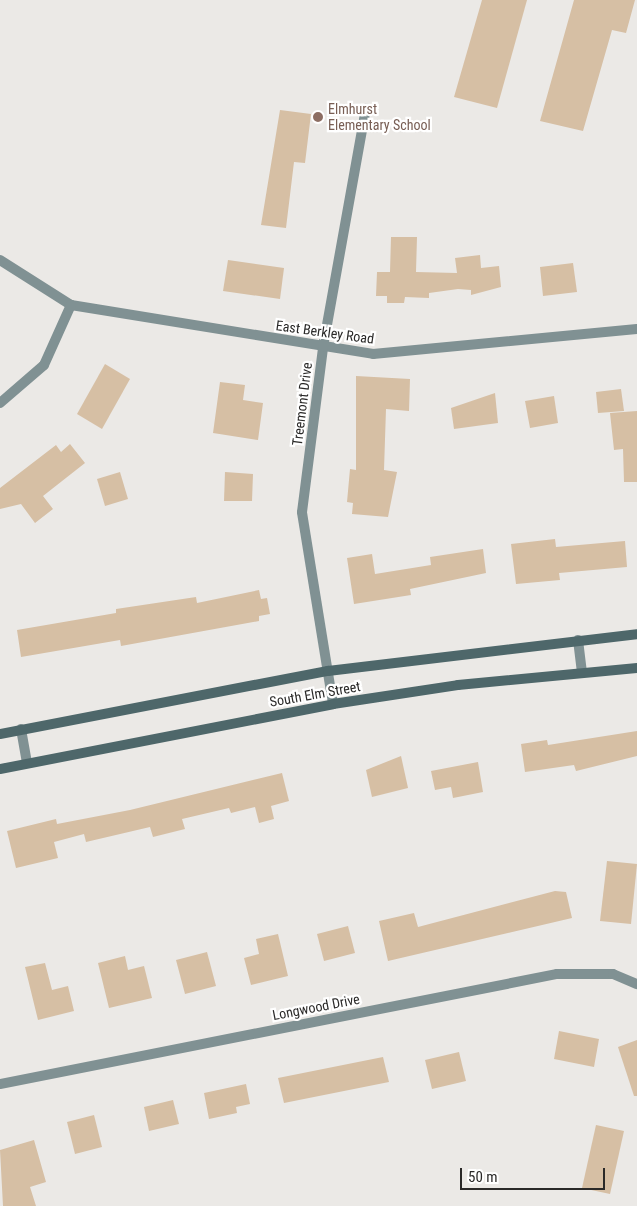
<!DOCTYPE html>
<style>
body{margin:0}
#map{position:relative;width:637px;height:1206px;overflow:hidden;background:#ebe9e6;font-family:"Roboto Condensed",sans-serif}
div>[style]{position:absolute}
.building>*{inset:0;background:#d6bfa4}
.street>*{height:10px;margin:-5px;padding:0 5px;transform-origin:5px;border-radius:5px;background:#809193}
.secondary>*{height:10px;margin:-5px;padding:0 5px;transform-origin:5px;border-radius:5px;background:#4e676a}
.dots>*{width:14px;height:14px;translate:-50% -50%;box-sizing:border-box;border:2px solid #fff;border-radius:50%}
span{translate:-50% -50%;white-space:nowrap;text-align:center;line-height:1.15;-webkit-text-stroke:4.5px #fff;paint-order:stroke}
.education-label{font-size:14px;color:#785e54}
.left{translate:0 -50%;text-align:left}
.street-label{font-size:14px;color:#2a2928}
.scale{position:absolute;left:460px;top:1168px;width:145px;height:22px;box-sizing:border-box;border:2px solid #2a2928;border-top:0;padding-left:6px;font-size:15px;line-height:18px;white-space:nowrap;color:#2a2928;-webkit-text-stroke:4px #fff;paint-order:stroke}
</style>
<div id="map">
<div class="building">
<div style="clip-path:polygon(482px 0,527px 0,497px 108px,454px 97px)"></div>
<div style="clip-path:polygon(574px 0,635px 0,626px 33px,612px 30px,583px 131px,540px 121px)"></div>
<div style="clip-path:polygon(280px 110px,311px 114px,305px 163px,294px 162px,286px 228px,261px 225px)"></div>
<div style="clip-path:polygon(391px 237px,417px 237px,416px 272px,457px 273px,455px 258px,480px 255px,481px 268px,499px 266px,501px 287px,471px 295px,471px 290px,458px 289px,429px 293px,429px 298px,405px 297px,404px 303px,387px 303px,387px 296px,376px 296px,377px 272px,390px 272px)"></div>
<div style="clip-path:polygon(228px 260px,284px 268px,280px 299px,223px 291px)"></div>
<div style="clip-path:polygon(573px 263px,577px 292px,543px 296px,540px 267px)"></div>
<div style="clip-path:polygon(105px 364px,130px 379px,102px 429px,77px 414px)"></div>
<div style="clip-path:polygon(356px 376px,410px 379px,409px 411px,386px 409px,384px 470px,397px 472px,388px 517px,352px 514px,353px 503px,347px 502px,350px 469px,356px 470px)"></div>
<div style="clip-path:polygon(220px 382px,245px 385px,243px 400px,263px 403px,258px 440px,213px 433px)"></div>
<div style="clip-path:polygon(621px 389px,624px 411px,598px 413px,596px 392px)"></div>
<div style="clip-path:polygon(495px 393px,498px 423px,454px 429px,451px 408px)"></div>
<div style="clip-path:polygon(554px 396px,558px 423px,530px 428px,525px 401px)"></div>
<div style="clip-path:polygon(637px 411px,637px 482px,624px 482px,623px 449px,614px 450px,610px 413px)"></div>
<div style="clip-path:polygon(70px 444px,85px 463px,43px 496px,53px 509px,35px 523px,21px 504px,0 509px,0 488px,56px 445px,61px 452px)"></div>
<div style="clip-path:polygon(120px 472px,128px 499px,105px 506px,97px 479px)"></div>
<div style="clip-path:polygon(225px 472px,253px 474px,252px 501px,224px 501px)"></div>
<div style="clip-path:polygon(555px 539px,556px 547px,625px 541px,627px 567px,559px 573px,560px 580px,516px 584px,511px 544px)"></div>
<div style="clip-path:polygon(483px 549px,486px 573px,410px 589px,411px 595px,354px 604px,347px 558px,372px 554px,375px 574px,431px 565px,430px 557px)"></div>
<div style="clip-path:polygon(259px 590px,261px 599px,267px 598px,270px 614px,259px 616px,259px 621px,121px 646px,120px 640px,21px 657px,17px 630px,116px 613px,116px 609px,196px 597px,197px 603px)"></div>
<div style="clip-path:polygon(637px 731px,637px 756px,576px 771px,574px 765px,525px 772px,521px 744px,547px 740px,548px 745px)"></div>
<div style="clip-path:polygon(401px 756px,408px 788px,372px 797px,366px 770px)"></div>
<div style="clip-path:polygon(478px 762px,483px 792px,453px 798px,451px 787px,435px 790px,431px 771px)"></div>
<div style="clip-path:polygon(282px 773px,289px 801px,271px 806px,274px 819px,259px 823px,255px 807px,231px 813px,229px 808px,182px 819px,185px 829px,153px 837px,150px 827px,86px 842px,84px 834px,54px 842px,58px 858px,16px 868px,7px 831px,56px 819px,57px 824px,130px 810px)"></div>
<div style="clip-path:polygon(607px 861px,637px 864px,631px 924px,600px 921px)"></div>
<div style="clip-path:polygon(555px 891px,566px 892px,572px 918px,388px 961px,379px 921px,414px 913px,418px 927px)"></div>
<div style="clip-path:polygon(348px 926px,355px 953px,324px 961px,317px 934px)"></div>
<div style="clip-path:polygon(278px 934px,288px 976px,251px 985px,244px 958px,259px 954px,256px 939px)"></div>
<div style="clip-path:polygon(207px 952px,216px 986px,185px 994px,176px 960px)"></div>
<div style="clip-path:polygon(125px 956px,128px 970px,144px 966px,152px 998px,109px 1008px,98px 963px)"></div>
<div style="clip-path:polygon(45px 963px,52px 990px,68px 986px,74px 1011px,38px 1020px,25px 967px)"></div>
<div style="clip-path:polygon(559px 1031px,599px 1039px,594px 1067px,554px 1059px)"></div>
<div style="clip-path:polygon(637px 1040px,637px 1096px,634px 1096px,618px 1047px)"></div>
<div style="clip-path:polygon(459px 1052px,466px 1081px,432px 1089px,425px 1060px)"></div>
<div style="clip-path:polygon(383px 1057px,389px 1082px,284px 1103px,278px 1078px)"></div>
<div style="clip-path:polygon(246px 1084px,250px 1104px,236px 1107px,237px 1113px,209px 1119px,204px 1093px)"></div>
<div style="clip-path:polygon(173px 1100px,179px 1124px,149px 1131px,144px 1107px)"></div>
<div style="clip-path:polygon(94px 1115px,102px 1147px,75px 1154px,67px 1122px)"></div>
<div style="clip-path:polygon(596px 1125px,624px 1131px,610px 1194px,582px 1188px)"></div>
<div style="clip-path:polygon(34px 1140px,46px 1182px,30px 1187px,36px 1206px,3px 1206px,0 1150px)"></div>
</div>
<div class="street">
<div style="left:0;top:260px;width:84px;rotate:32.4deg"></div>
<div style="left:71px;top:305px;width:306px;rotate:9.2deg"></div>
<div style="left:373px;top:354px;width:265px;rotate:-5.4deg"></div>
<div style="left:0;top:403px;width:58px;rotate:-40.8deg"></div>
<div style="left:44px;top:365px;width:66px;rotate:-65.8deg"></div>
<div style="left:578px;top:640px;width:32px;rotate:83deg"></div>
<div style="left:333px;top:704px;width:194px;rotate:-99.2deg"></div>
<div style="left:302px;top:512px;width:166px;rotate:-82.7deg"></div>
<div style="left:323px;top:347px;width:242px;rotate:-79.8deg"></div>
<div style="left:21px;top:729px;width:34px;rotate:80deg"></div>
<div style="left:0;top:1084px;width:568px;rotate:-11.17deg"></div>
<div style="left:557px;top:974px;width:56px"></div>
<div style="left:613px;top:974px;width:26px;rotate:23deg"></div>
</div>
<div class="secondary">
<div style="left:0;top:734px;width:334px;rotate:-10.9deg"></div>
<div style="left:328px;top:671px;width:311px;rotate:-6.8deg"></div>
<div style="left:0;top:769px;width:339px;rotate:-11deg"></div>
<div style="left:333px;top:704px;width:126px;rotate:-8.6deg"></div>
<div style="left:458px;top:685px;width:180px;rotate:-5.4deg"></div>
</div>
<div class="dots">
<div style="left:318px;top:117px;background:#8d6e63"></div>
</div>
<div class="education-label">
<span class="left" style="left:328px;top:117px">Elmhurst<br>Elementary School</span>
</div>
<div class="street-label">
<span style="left:325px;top:332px;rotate:8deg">East Berkley Road</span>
<span style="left:302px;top:404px;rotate:-83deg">Treemont Drive</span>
<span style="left:315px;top:694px;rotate:-10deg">South Elm Street</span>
<span style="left:316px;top:1007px;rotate:-11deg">Longwood Drive</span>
</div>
<div class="scale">50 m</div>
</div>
